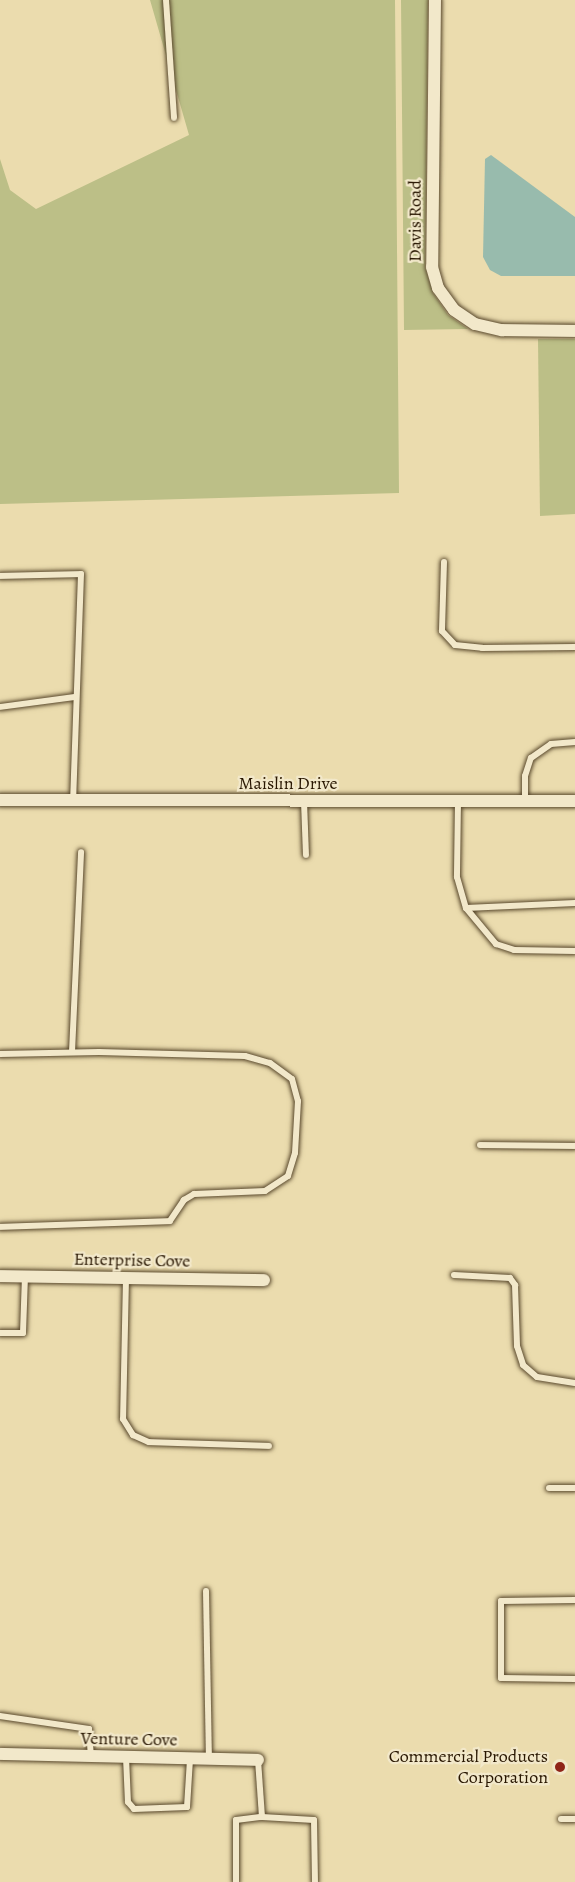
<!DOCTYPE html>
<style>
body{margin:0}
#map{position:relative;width:575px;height:1882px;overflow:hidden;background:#ebdcae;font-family:Alegreya,serif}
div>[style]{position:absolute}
.green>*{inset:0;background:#bcbf87}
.water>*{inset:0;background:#98bbad}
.roads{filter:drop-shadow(0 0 2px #59482c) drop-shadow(0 0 2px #59482c)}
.lane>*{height:6px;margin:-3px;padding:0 3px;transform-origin:3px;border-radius:3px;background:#f2e8ca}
.street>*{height:12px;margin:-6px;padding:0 6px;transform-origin:6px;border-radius:6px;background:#f2e8ca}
.dots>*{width:16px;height:16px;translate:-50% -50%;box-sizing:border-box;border:3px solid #f2e8ca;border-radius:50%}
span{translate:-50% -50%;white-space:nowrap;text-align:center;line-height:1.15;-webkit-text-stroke:4.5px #f2e8ca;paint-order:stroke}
.street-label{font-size:18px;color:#281600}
.poi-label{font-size:18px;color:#281600}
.right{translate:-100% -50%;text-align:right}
</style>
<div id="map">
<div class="green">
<div style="clip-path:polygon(150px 0,395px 0,399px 493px,0 504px,0 159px,10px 190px,36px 209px,189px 135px)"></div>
<div style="clip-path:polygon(401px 0,428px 0,425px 267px,433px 293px,448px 315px,468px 329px,404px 330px)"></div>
<div style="clip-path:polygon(538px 339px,575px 339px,575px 514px,540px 516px)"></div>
</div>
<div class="water">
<div style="clip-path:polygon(491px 155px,575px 217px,575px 276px,501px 276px,490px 270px,483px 257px,485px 159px)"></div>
</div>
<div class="roads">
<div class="lane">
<div style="left:166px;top:0;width:118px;rotate:86.1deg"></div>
<div style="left:444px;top:562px;width:69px;rotate:91.7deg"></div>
<div style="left:442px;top:631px;width:19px;rotate:47deg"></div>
<div style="left:455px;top:645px;width:27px;rotate:6deg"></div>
<div style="left:482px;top:648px;width:93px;rotate:-0.6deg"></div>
<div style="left:0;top:576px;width:81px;rotate:-1.4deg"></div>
<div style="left:81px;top:574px;width:226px;rotate:92deg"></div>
<div style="left:0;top:707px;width:76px;rotate:-7.6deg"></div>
<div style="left:304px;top:801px;width:54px;rotate:87.9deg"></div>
<div style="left:458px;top:801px;width:76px;rotate:90.8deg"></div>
<div style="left:457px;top:877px;width:32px;rotate:74deg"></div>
<div style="left:466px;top:908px;width:47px;rotate:50.2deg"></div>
<div style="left:496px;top:944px;width:19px;rotate:18deg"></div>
<div style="left:514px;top:950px;width:61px;rotate:0.9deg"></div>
<div style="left:525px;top:801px;width:25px;rotate:-90deg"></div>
<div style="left:525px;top:776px;width:19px;rotate:-72deg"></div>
<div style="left:531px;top:758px;width:24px;rotate:-35deg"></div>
<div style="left:551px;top:744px;width:24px;rotate:-5deg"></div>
<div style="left:466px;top:908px;width:109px;rotate:-2.6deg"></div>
<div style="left:72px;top:1052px;width:200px;rotate:-87.4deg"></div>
<div style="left:0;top:1054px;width:99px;rotate:-1.2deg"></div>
<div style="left:99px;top:1052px;width:146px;rotate:1.6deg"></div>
<div style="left:245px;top:1056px;width:26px;rotate:16deg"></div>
<div style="left:270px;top:1063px;width:27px;rotate:36deg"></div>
<div style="left:292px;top:1079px;width:23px;rotate:75deg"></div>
<div style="left:298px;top:1101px;width:52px;rotate:93.3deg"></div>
<div style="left:295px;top:1153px;width:24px;rotate:107deg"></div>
<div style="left:288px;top:1176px;width:27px;rotate:147deg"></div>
<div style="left:265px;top:1191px;width:71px;rotate:177.6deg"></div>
<div style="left:194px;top:1194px;width:12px;rotate:149deg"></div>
<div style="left:184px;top:1200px;width:25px;rotate:124deg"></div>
<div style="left:170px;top:1221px;width:170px;rotate:178deg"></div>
<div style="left:480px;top:1145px;width:95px;rotate:0.6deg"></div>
<div style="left:454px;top:1275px;width:56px;rotate:3.1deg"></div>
<div style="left:510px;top:1278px;width:9px;rotate:54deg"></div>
<div style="left:515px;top:1285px;width:61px;rotate:88.1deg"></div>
<div style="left:517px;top:1346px;width:20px;rotate:72deg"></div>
<div style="left:523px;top:1365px;width:18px;rotate:41deg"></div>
<div style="left:537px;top:1377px;width:38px;rotate:9deg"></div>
<div style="left:126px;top:1278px;width:141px;rotate:91.2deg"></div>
<div style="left:123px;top:1419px;width:19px;rotate:58deg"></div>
<div style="left:133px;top:1435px;width:17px;rotate:24deg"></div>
<div style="left:149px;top:1442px;width:120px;rotate:1.9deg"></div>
<div style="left:0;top:1333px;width:23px"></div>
<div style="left:23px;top:1333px;width:57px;rotate:-88deg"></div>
<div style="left:549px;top:1488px;width:26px"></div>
<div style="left:206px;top:1591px;width:168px;rotate:89deg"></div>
<div style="left:575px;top:1600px;width:74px;rotate:179.2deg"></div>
<div style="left:501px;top:1601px;width:77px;rotate:90deg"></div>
<div style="left:501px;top:1678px;width:74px;rotate:0.8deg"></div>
<div style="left:0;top:1716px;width:90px;rotate:8.3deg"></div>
<div style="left:89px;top:1729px;width:27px;rotate:86deg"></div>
<div style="left:126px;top:1757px;width:45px;rotate:87.5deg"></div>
<div style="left:128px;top:1802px;width:9px;rotate:49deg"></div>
<div style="left:134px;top:1809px;width:53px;rotate:-2.2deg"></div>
<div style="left:187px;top:1807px;width:48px;rotate:-86.4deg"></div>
<div style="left:262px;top:1817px;width:52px;rotate:3.3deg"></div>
<div style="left:314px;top:1820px;width:62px;rotate:89.1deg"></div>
<div style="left:561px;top:1819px;width:14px"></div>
<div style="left:236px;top:1882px;width:62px;rotate:-90deg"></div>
<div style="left:236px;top:1820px;width:26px;rotate:-7deg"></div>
<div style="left:262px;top:1817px;width:57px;rotate:-94deg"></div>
</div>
<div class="street">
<div style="left:435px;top:0;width:267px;rotate:90.6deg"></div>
<div style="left:432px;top:267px;width:22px;rotate:74deg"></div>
<div style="left:438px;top:288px;width:27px;rotate:54deg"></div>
<div style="left:454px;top:310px;width:25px;rotate:34deg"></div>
<div style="left:475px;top:324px;width:28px;rotate:13deg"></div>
<div style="left:502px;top:330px;width:73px;rotate:0.8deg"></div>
<div style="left:0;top:800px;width:575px;rotate:0.1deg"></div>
<div style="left:0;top:1276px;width:264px;rotate:0.9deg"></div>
<div style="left:0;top:1754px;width:258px;rotate:1.3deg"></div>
</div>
</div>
<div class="dots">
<div style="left:560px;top:1767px;background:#8f2418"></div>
</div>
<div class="street-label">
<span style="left:415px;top:221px;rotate:-90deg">Davis Road</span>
<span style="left:288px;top:783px">Maislin Drive</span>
<span style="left:132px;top:1260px;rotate:1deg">Enterprise Cove</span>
<span style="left:129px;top:1739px;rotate:1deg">Venture Cove</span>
</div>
<div class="poi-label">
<span class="right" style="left:548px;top:1767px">Commercial Products<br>Corporation</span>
</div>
</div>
